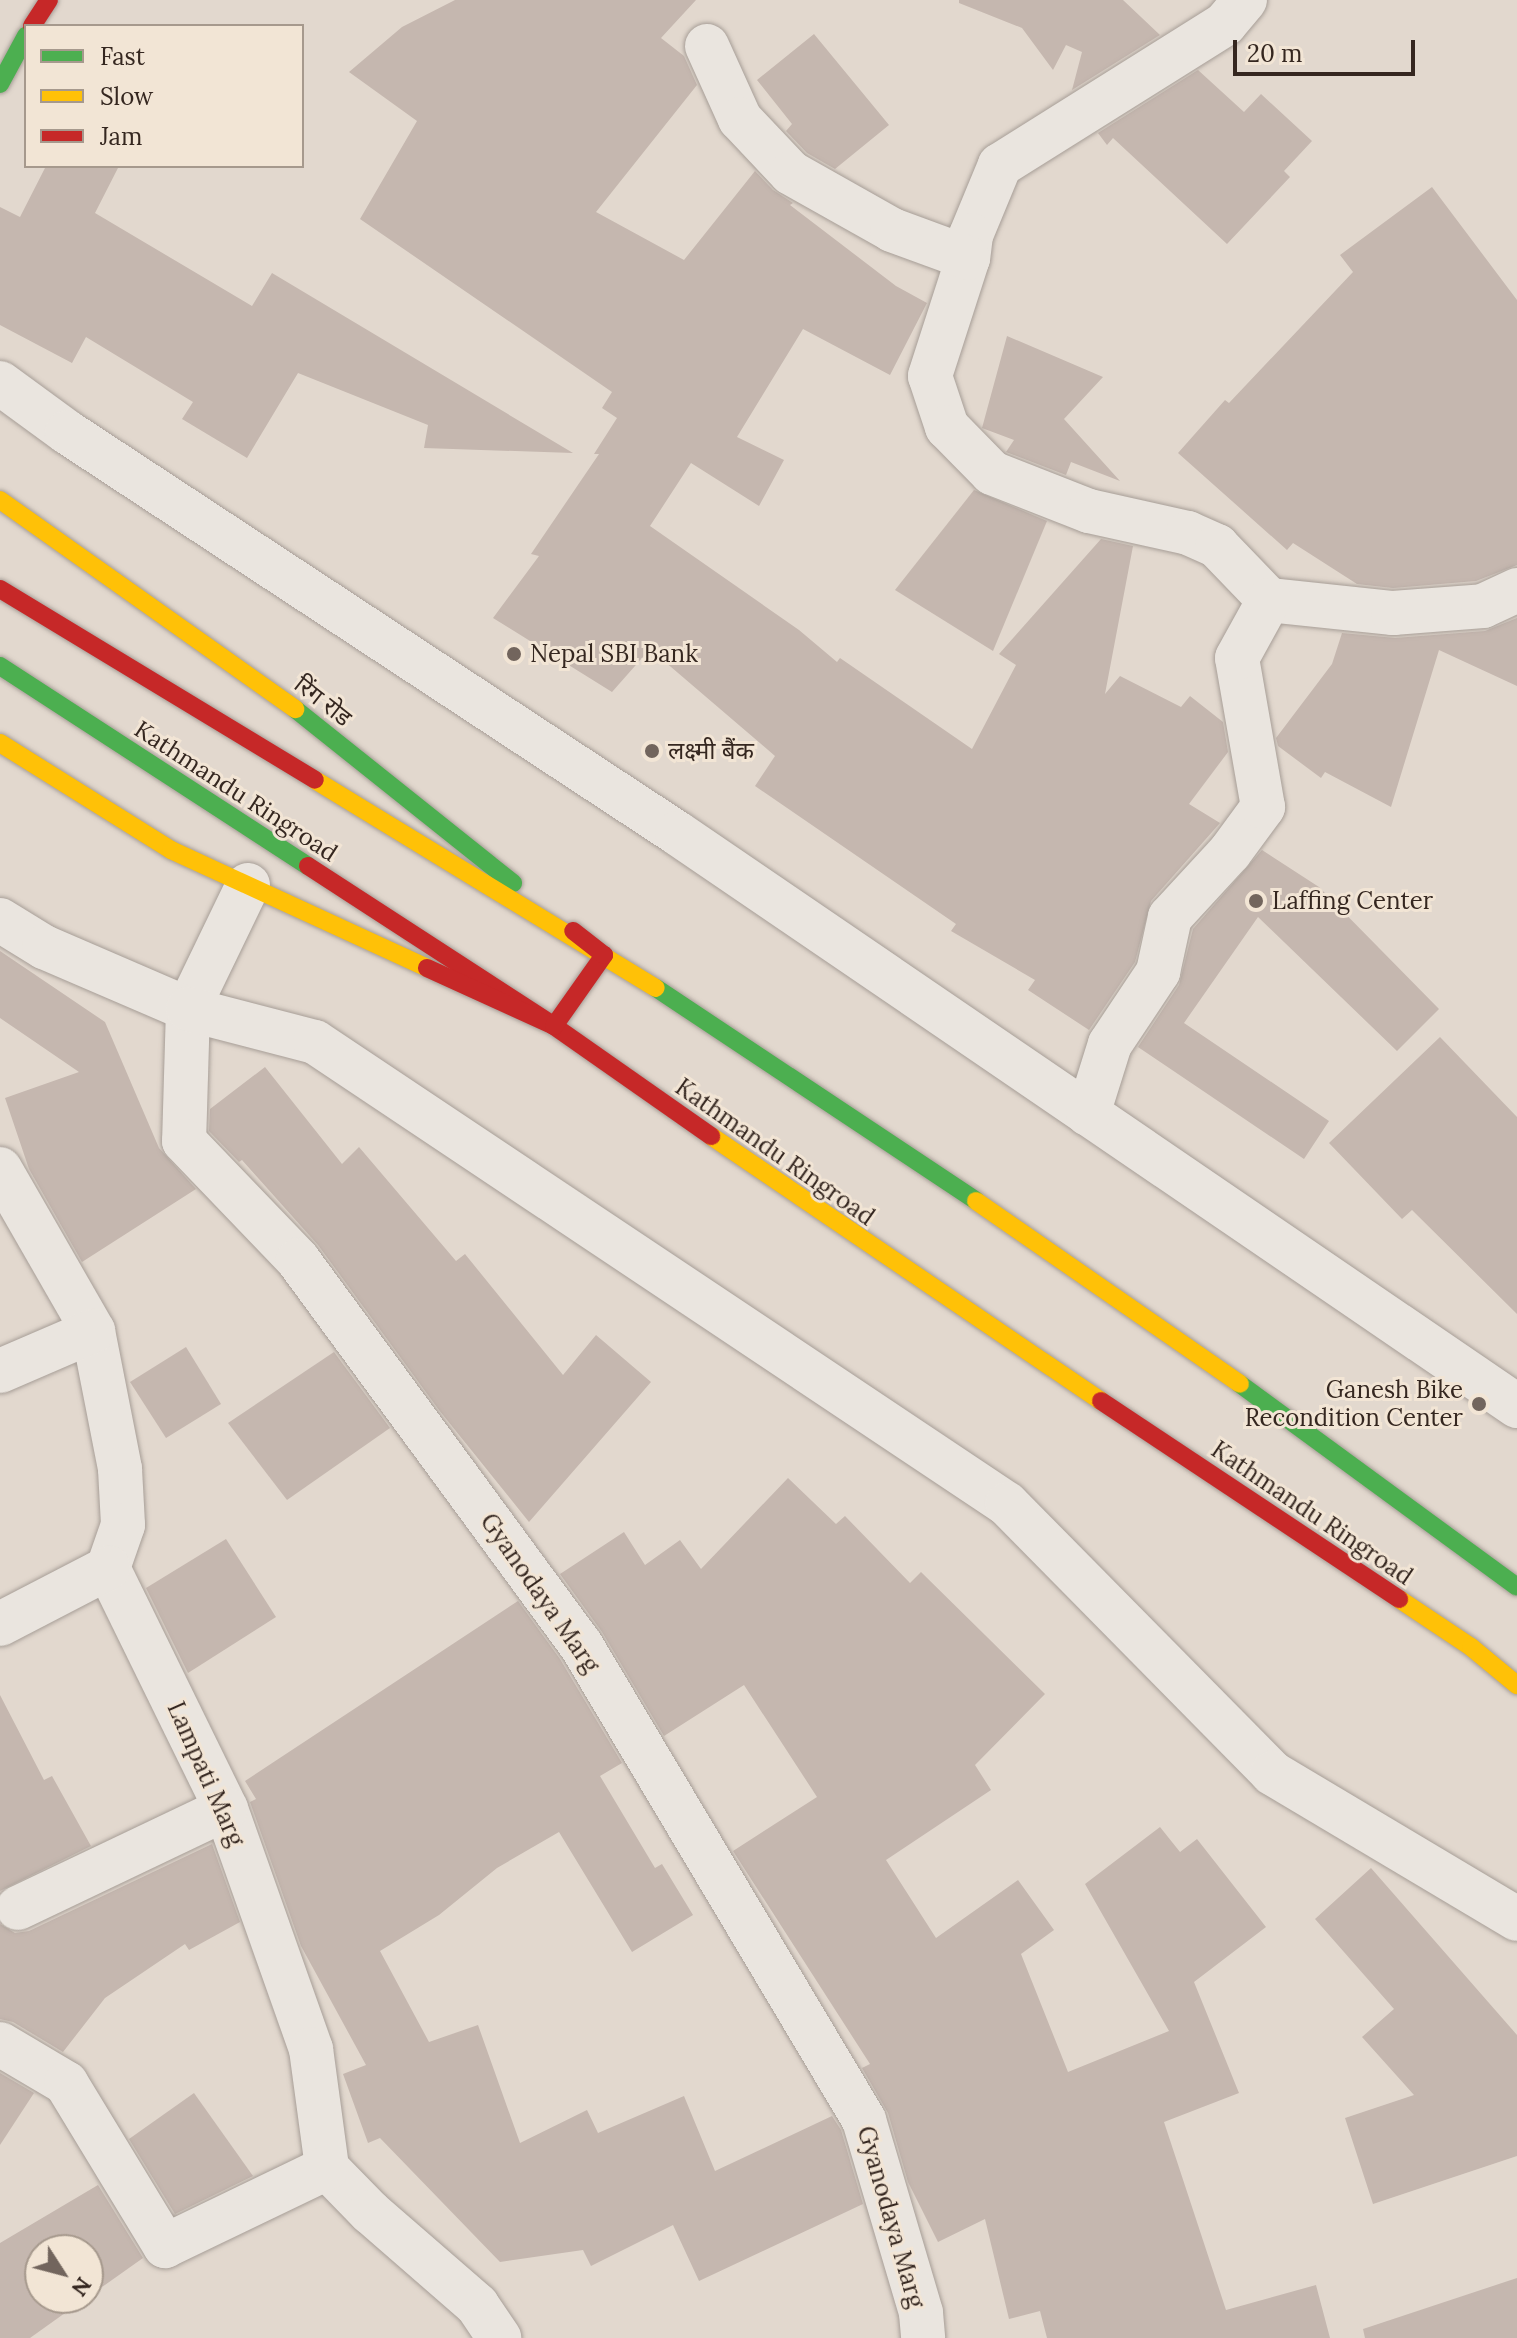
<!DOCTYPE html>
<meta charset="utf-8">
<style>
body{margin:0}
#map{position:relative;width:1517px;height:2338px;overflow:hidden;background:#e2d8ce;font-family:Lora,"Noto Sans Devanagari",serif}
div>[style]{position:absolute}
.building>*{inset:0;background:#c5b7af}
.roads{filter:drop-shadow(0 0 2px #a79e97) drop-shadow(0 0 2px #a79e97)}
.street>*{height:44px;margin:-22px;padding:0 22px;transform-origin:22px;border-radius:22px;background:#eae5df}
.fast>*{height:18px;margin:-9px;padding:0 9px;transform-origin:9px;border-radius:9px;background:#4caf50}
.slow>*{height:18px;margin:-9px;padding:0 9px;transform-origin:9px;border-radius:9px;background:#ffc107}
.jam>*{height:18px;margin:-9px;padding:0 9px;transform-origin:9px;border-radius:9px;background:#c62828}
.dots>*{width:22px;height:22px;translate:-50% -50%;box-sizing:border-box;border:4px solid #f2e5d5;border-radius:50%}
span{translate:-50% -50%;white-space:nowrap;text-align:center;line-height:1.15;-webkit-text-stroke:6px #f2e5d5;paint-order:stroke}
.poi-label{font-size:24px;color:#352720}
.left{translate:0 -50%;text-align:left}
.right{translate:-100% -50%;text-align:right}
.street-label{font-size:24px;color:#352720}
.legend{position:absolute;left:24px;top:24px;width:280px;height:144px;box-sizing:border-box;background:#f2e5d5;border:2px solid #a6998d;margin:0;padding:10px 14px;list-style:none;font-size:24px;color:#352720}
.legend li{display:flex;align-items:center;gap:16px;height:40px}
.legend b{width:40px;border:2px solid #a6998d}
.north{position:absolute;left:24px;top:2234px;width:80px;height:80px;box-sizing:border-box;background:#f2e5d5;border:2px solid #a6998d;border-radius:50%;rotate:126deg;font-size:22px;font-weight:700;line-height:32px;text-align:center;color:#352720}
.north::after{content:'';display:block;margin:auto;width:28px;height:36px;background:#72655d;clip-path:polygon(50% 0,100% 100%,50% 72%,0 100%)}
.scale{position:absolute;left:1233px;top:40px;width:182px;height:36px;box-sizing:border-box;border:4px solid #352720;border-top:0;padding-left:10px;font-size:24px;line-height:28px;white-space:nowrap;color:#352720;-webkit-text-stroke:6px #f2e5d5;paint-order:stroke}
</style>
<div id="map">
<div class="building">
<div style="clip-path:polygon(455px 0,696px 0,661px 38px,684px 56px,697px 85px,596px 212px,684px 260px,755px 171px,773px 190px,793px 203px,790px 205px,896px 286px,927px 303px,890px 375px,803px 329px,737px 437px,784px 460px,759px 506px,691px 463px,650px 526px,799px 630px,837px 662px,840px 658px,972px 749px,1016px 665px,999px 654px,1101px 539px,1133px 546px,1105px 694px,1120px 676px,1181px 707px,1190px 696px,1223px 722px,1228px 752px,1189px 804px,1220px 823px,1151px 901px,1135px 962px,1089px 1030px,1028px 990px,1035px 980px,951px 931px,956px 924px,755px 786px,775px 756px,650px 649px,612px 692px,493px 618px,539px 556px,531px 554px,599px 454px,594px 454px,617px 418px,602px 408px,612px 392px,360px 219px,417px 121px,349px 72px,402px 27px)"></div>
<div style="clip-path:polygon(959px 0,1123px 0,1160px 35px,1072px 90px,1082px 52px,1066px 45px,1053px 70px,1022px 28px,959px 3px)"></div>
<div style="clip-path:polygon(814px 34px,889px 125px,835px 169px,807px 153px,786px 131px,792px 124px,757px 80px)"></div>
<div style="clip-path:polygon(1198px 70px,1244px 112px,1261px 94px,1312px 141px,1284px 171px,1290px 177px,1227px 244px,1113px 138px,1107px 145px,1098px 133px)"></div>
<div style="clip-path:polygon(46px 166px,119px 166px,95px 213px,252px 306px,272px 273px,573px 453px,424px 448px,428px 425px,298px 373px,247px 458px,182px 419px,193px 402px,86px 337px,72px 363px,0 325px,0 207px,20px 217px)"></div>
<div style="clip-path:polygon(1432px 187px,1517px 300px,1517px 565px,1476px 581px,1393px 588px,1357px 584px,1293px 543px,1287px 550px,1178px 453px,1225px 400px,1229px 403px,1353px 272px,1340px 255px)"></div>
<div style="clip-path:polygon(1007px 336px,1103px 377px,1064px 419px,1120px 481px,1071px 462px,1066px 475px,1006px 452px,1014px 440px,982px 428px)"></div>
<div style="clip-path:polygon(974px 490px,1047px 521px,993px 651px,895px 590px)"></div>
<div style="clip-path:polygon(1517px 618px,1517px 686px,1439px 650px,1391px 807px,1325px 772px,1321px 778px,1278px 746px,1276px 738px,1332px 664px,1342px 633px,1395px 638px,1485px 631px)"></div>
<div style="clip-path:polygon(1262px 850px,1319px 887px,1439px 1009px,1397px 1051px,1258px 917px,1184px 1023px,1329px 1121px,1304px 1159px,1138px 1047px,1179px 985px,1193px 929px)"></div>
<div style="clip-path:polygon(0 951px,105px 1022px,159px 1148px,196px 1189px,82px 1262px,29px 1169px,5px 1098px,79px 1072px,0 1018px)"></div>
<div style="clip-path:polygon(1440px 1037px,1517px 1117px,1517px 1314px,1412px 1210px,1402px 1219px,1329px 1143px)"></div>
<div style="clip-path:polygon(265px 1067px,342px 1164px,359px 1147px,456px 1261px,465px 1254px,563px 1375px,596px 1335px,651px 1382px,529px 1522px,439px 1410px,318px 1245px,242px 1160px,239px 1162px,209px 1131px,210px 1109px)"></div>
<div style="clip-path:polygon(186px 1347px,221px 1404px,166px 1438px,130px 1382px)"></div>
<div style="clip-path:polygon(334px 1352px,390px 1428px,287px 1500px,228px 1423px)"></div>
<div style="clip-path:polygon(788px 1478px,836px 1524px,845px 1516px,910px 1583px,921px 1572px,1045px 1694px,975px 1765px,991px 1790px,886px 1860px,936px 1938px,1018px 1880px,1054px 1930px,1021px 1954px,1068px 2072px,1169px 2031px,1085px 1884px,1160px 1827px,1180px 1852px,1197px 1839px,1266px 1927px,1194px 1982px,1239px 2093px,1164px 2122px,1226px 2310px,1316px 2285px,1330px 2338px,1047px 2338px,1040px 2311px,1009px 2319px,985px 2219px,938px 2242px,908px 2182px,888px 2113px,862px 2068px,870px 2064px,733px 1851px,817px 1797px,744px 1685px,664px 1736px,602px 1632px,560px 1574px,624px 1532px,645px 1565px,680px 1540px,701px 1569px)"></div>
<div style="clip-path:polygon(226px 1539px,276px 1617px,188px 1673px,146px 1588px)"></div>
<div style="clip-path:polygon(518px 1601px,560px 1659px,622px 1763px,600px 1776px,655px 1868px,662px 1864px,693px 1915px,632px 1952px,559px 1832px,497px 1868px,439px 1915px,380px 1951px,429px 2042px,478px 2025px,520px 2143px,587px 2110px,598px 2133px,684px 2096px,715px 2171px,832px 2116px,841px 2130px,863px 2204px,699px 2281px,673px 2225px,591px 2266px,583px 2250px,500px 2262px,380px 2138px,368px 2143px,343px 2074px,366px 2065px,301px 1946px,250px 1802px,256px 1799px,245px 1781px)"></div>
<div style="clip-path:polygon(0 1695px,44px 1780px,52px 1776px,91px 1846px,0 1891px)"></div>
<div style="clip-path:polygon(212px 1844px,240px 1922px,189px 1950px,185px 1944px,105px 1998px,63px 2052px,13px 2022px,0 2019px,0 1924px,15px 1933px,29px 1931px)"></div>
<div style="clip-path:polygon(1371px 1868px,1517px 2035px,1517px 2156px,1373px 2204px,1345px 2118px,1414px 2095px,1362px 2037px,1394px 2009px,1315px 1919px)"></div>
<div style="clip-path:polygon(0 2073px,34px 2093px,0 2145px)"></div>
<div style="clip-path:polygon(194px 2093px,253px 2176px,175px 2214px,129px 2139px)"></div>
<div style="clip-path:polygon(98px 2185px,143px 2258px,88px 2297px,88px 2250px,40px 2250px,40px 2298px,86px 2298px,30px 2338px,0 2338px,0 2243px)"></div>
<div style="clip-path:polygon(1517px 2278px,1517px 2338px,1365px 2338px,1363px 2329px)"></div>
</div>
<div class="roads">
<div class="street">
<div style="left:1245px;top:0;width:31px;rotate:130deg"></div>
<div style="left:1225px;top:24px;width:266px;rotate:147.9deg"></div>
<div style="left:1000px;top:165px;width:76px;rotate:112.5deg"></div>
<div style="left:971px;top:235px;width:23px;rotate:97deg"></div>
<div style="left:968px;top:258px;width:124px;rotate:107.9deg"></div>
<div style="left:930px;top:376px;width:54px;rotate:71.6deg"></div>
<div style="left:947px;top:427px;width:64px;rotate:45.6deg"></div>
<div style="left:992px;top:473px;width:104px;rotate:21.4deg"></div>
<div style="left:1089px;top:511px;width:101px;rotate:12.5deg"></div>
<div style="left:1188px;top:533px;width:32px;rotate:24deg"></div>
<div style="left:1217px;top:546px;width:75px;rotate:46.1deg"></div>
<div style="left:707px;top:46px;width:80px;rotate:65.7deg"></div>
<div style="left:740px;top:119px;width:74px;rotate:46.6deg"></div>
<div style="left:791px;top:173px;width:116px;rotate:29.4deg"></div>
<div style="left:892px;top:230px;width:81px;rotate:20.2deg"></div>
<div style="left:0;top:383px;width:83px;rotate:36.2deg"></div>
<div style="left:67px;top:432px;width:730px;rotate:33.32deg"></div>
<div style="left:677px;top:833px;width:1017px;rotate:34.3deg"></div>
<div style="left:1269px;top:600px;width:125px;rotate:6deg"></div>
<div style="left:1393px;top:613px;width:90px;rotate:-4.4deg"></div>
<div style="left:1483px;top:606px;width:38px;rotate:-25deg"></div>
<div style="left:248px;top:885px;width:138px;rotate:115.8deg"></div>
<div style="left:188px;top:1009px;width:132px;rotate:91.7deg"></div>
<div style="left:184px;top:1141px;width:165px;rotate:46.2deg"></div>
<div style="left:298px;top:1260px;width:478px;rotate:53.7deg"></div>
<div style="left:581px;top:1645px;width:553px;rotate:59.21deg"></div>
<div style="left:864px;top:2120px;width:201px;rotate:73.5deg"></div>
<div style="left:921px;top:2313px;width:25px;rotate:85deg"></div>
<div style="left:0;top:920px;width:52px;rotate:31.5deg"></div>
<div style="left:44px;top:947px;width:157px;rotate:23.3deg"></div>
<div style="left:188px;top:1009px;width:131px;rotate:14.6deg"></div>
<div style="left:315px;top:1042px;width:832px;rotate:33.73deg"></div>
<div style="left:1007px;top:1504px;width:378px;rotate:45.4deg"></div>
<div style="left:1272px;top:1773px;width:285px;rotate:30.8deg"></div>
<div style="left:1088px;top:1114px;width:73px;rotate:-72.6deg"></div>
<div style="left:1110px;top:1044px;width:87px;rotate:-56.3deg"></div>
<div style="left:1158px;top:972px;width:56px;rotate:-77.7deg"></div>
<div style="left:1170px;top:917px;width:88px;rotate:-47.3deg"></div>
<div style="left:1230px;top:852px;width:56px;rotate:-53.7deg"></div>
<div style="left:1263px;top:807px;width:151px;rotate:-99.9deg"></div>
<div style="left:1237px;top:658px;width:66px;rotate:-61.1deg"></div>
<div style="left:0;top:1169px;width:187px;rotate:60.1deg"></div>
<div style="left:93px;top:1331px;width:141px;rotate:78.9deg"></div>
<div style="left:120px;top:1469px;width:56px;rotate:86.9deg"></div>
<div style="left:123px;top:1525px;width:46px;rotate:109.2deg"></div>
<div style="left:108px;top:1568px;width:268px;rotate:63.9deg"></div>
<div style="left:226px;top:1809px;width:255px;rotate:70.5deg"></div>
<div style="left:311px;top:2049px;width:120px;rotate:82.3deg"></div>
<div style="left:327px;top:2168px;width:62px;rotate:45.7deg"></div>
<div style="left:370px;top:2212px;width:142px;rotate:41deg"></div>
<div style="left:477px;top:2305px;width:40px;rotate:56deg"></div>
<div style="left:0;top:1371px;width:101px;rotate:-23.3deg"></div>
<div style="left:0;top:1624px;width:122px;rotate:-27.4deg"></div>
<div style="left:18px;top:1908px;width:230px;rotate:-25.5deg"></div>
<div style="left:0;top:2044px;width:77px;rotate:30.6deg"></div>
<div style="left:66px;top:2083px;width:191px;rotate:58.7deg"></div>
<div style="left:165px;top:2246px;width:180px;rotate:-25.7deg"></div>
</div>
<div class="fast">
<div style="left:0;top:84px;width:55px;rotate:-61.6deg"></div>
<div style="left:0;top:666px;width:367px;rotate:33deg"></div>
<div style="left:295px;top:709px;width:279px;rotate:38.6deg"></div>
<div style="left:656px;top:988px;width:384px;rotate:33.6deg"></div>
<div style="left:1240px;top:1384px;width:343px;rotate:36.2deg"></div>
</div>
<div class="slow">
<div style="left:0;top:500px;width:362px;rotate:35.3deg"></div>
<div style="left:0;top:743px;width:202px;rotate:32deg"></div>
<div style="left:171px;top:850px;width:282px;rotate:24.7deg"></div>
<div style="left:315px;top:780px;width:399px;rotate:31.4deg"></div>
<div style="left:711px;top:1136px;width:472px;rotate:34.2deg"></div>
<div style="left:976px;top:1201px;width:321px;rotate:34.7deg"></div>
<div style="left:1399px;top:1599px;width:87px;rotate:33.7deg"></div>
<div style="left:1471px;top:1647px;width:60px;rotate:39.6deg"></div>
</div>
<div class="jam">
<div style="left:32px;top:26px;width:31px;rotate:-57deg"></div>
<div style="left:0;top:589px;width:368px;rotate:31.2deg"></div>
<div style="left:308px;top:866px;width:293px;rotate:33deg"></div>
<div style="left:554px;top:1026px;width:192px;rotate:35deg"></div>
<div style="left:427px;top:968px;width:140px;rotate:24.5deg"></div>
<div style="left:554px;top:1026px;width:87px;rotate:-54.8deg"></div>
<div style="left:604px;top:955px;width:39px;rotate:-142deg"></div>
<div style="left:1101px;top:1401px;width:358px;rotate:33.6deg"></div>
</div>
</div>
<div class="dots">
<div style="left:514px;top:654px;background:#72655d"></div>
<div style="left:652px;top:751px;background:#72655d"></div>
<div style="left:1256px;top:901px;background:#72655d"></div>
<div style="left:1479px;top:1404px;background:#72655d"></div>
</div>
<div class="poi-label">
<span class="left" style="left:530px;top:654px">Nepal SBI Bank</span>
<span class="left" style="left:668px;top:751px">लक्ष्मी बैंक</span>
<span class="left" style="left:1272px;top:901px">Laffing Center</span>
<span class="right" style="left:1463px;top:1404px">Ganesh Bike<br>Recondition Center</span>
</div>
<div class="street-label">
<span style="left:323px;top:701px;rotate:38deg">रिंग रोड</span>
<span style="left:236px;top:791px;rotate:33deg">Kathmandu Ringroad</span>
<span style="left:775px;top:1152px;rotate:35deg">Kathmandu Ringroad</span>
<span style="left:1312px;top:1513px;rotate:34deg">Kathmandu Ringroad</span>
<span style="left:540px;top:1593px;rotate:55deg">Gyanodaya Marg</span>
<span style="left:206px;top:1774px;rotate:66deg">Lampati Marg</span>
<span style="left:891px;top:2217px;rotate:74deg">Gyanodaya Marg</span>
</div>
<ul class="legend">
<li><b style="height:10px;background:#4caf50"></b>Fast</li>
<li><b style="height:10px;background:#ffc107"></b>Slow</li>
<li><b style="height:10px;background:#c62828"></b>Jam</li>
</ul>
<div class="north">N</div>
<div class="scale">20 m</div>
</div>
